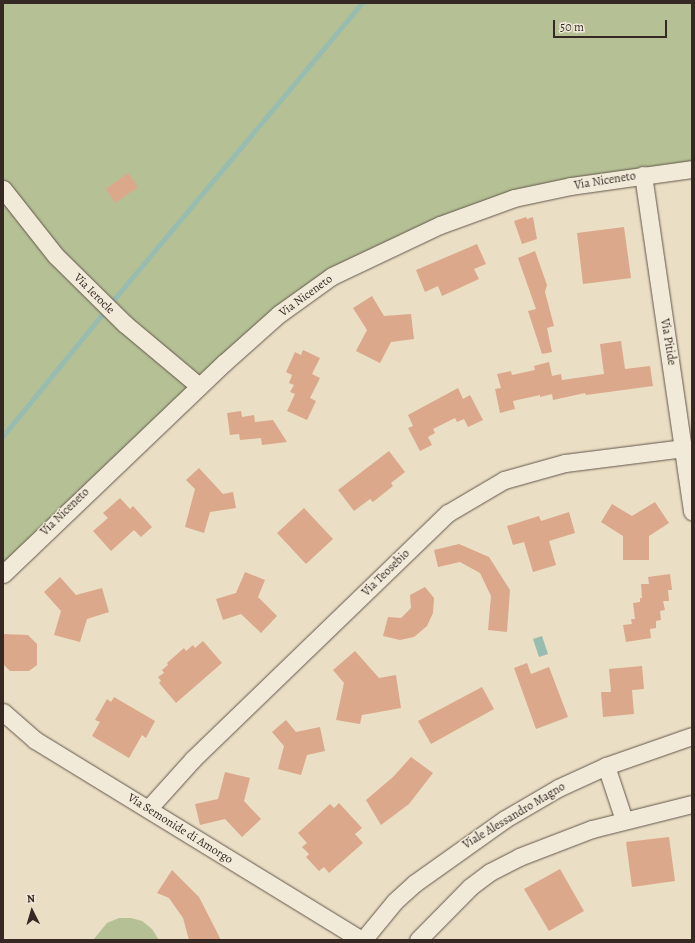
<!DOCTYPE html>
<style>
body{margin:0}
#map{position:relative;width:695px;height:943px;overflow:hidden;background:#eadec4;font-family:Alegreya,serif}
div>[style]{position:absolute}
.green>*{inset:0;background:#b5c195}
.water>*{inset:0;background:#98bcb0}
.stream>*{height:4.5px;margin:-2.25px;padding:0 2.25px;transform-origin:2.25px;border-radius:2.25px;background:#98bcb0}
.building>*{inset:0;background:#dca88b}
.roads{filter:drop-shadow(0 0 1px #63564b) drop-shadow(0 0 1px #63564b)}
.minor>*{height:17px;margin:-8.5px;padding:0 8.5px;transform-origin:8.5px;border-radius:8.5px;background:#f1ead9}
span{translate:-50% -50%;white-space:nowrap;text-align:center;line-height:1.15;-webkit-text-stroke:3px #f1ead9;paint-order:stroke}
.street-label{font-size:12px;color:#362823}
.frame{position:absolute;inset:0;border:4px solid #362823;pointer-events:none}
.north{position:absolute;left:12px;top:891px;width:40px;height:40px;-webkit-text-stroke:3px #f1ead9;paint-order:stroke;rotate:355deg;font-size:11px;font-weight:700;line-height:16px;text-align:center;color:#362823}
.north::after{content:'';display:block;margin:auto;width:14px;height:18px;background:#362823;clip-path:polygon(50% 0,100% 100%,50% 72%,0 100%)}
.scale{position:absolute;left:553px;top:20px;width:114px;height:18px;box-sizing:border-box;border:2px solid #362823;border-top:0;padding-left:5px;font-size:12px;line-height:14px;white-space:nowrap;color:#362823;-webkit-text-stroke:3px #f1ead9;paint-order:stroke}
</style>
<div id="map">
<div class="green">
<div style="clip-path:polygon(3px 3px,692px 3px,692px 169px,514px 198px,332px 276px,3px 574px)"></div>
<div style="clip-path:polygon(119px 918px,131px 918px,142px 921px,152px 929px,159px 940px,93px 940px,107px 923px)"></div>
</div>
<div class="water">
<div style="clip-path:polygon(542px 636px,548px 654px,539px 657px,533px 639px)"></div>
</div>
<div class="stream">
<div style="left:111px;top:303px;width:391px;rotate:-50.1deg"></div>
<div style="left:3px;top:436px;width:160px;rotate:-50.8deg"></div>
</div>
<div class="building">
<div style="clip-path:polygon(128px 173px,138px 187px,115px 203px,106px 189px)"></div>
<div style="clip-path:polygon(526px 217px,527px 219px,533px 217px,537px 239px,522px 244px,514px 221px)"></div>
<div style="clip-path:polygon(624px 227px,631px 278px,583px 284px,577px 233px)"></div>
<div style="clip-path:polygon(477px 244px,486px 264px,474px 269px,479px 279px,442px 296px,438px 286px,425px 292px,416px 270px)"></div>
<div style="clip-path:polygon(535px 251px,547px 285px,545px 292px,554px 326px,547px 328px,552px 352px,542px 354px,528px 311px,536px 309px,518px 258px)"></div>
<div style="clip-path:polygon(372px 296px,384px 316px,411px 314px,414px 339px,391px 342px,380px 363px,356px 351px,367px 330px,353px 308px)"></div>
<div style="clip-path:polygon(621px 341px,625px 369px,650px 366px,653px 386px,586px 395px,585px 393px,553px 400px,552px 394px,540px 397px,540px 395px,513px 401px,515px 409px,500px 413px,495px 389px,501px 388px,497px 374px,511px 371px,512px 375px,535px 370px,534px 366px,549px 362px,552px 376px,561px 374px,562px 380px,604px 374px,600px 344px)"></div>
<div style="clip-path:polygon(303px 350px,320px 358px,312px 374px,320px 378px,310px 398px,316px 401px,307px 420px,287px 411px,295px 394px,290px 392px,294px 385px,289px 383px,292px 375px,286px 372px,295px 352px,301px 355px)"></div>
<div style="clip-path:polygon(458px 388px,463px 399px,470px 395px,483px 420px,468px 427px,464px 419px,457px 422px,455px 418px,433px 429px,435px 433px,428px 437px,432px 445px,420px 451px,408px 428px,413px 426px,408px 415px)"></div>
<div style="clip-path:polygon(241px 411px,242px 417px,254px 415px,255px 422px,273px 420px,287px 442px,262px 445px,261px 438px,240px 440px,239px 434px,230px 435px,227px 413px)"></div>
<div style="clip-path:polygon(389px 451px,405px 472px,391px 483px,393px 486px,373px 502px,370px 499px,354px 511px,338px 490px)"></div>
<div style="clip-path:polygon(199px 468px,223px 494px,233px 492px,236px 508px,210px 512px,204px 533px,185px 527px,195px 489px,186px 480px)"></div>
<div style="clip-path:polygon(120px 498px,130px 509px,133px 506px,152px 527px,141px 537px,134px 530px,111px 551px,93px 531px,108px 518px,103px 513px)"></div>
<div style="clip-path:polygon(655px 502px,669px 523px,649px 536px,649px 560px,623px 560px,623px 536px,601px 522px,612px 504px,632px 516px)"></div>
<div style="clip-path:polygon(304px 508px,333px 539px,306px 564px,277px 533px)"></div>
<div style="clip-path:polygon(569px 512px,575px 533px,549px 541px,556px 565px,533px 572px,524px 542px,513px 545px,507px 526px,539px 516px,541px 521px)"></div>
<div style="clip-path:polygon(459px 544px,489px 557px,510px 590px,507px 632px,488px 630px,491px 596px,480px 573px,460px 562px,438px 567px,434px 550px)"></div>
<div style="clip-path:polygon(245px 572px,265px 580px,258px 597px,277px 616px,261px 633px,241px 614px,223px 620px,216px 599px,236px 593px)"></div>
<div style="clip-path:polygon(670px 574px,672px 590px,668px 590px,669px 601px,663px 601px,665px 610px,660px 611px,661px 620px,656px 621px,656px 628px,650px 629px,651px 638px,626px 642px,623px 625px,632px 624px,631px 619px,635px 619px,633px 603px,640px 602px,640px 598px,642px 598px,641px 584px,649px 584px,648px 577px)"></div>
<div style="clip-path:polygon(60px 577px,76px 595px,102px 588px,109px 612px,87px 619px,80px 642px,54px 635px,61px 611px,44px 592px)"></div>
<div style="clip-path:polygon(425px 587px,434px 598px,433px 613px,427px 626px,414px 637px,400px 640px,383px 636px,388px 617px,401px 618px,411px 608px,410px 595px)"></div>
<div style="clip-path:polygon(3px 634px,28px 635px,37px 644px,37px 665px,29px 671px,10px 671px,3px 664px)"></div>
<div style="clip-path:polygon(203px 641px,222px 663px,176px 703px,159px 683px,161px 681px,158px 677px,164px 673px,162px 670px,168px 665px,167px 663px,184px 648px,186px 651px,193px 645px,195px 648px)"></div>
<div style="clip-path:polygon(355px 651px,379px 678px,396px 675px,401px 708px,362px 715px,360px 724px,336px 720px,344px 683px,333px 670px)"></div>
<div style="clip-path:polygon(527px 663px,531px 674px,549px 667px,568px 717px,536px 729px,514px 668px)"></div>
<div style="clip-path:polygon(642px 666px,644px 689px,632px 690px,634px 714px,603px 717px,601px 692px,611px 692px,609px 669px)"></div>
<div style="clip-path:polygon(482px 687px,494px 709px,431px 744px,418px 721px)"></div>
<div style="clip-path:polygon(114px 697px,155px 721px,146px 738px,142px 735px,129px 758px,92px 736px,100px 722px,95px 720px,107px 699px,111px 702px)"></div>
<div style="clip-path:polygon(286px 720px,296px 732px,320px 727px,325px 751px,307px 755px,301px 775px,278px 769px,284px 746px,272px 732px)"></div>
<div style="clip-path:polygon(411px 757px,433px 773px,409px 804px,381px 825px,366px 800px,393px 777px)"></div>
<div style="clip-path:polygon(225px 772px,250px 778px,244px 801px,261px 819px,242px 837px,225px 819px,200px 825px,195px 804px,218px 799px)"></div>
<div style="clip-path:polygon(339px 803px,362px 828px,355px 834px,363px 843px,329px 873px,324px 867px,319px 871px,306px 857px,309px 854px,302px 847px,307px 843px,298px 833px,330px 804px,334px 808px)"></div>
<div style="clip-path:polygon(669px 837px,675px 881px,632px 887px,626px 842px)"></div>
<div style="clip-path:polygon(560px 869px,584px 911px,549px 931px,524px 889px)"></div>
<div style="clip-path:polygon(172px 870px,199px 897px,221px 940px,189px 940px,183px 918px,169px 898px,157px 893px)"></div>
</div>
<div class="roads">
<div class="minor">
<div style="left:643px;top:175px;width:340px;rotate:81.7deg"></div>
<div style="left:3px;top:189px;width:85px;rotate:51.7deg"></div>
<div style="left:56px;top:256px;width:97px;rotate:44.6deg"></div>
<div style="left:125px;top:324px;width:97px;rotate:40deg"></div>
<div style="left:3px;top:574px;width:306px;rotate:-43.7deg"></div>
<div style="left:224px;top:363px;width:74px;rotate:-41.7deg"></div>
<div style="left:279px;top:314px;width:65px;rotate:-35.6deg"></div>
<div style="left:332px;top:276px;width:119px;rotate:-25.3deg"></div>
<div style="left:440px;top:225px;width:79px;rotate:-20deg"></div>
<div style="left:514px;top:198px;width:58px;rotate:-11.9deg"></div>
<div style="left:571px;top:186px;width:122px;rotate:-8deg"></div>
<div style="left:3px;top:712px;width:43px;rotate:41.2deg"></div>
<div style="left:35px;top:740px;width:383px;rotate:31.5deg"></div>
<div style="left:606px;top:766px;width:57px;rotate:71.6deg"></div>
<div style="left:148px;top:809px;width:67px;rotate:-48deg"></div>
<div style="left:193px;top:759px;width:354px;rotate:-44deg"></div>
<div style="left:448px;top:513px;width:65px;rotate:-30.5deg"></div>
<div style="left:504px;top:480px;width:63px;rotate:-15.6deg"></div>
<div style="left:565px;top:463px;width:120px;rotate:-7.2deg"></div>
<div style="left:363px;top:940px;width:50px;rotate:-50.6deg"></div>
<div style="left:395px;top:901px;width:27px;rotate:-42deg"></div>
<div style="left:415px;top:883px;width:110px;rotate:-35.4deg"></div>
<div style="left:505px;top:819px;width:61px;rotate:-30.3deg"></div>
<div style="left:558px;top:788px;width:53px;rotate:-24.6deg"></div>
<div style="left:606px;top:766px;width:91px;rotate:-19.2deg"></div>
<div style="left:418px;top:940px;width:74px;rotate:-45.5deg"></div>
<div style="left:470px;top:887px;width:25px;rotate:-37deg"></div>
<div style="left:490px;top:872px;width:33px;rotate:-27deg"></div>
<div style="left:519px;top:857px;width:78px;rotate:-21deg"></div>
<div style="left:592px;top:829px;width:103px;rotate:-14deg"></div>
</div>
</div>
<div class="street-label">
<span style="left:605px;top:181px;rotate:-9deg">Via Niceneto</span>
<span style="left:94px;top:294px;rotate:45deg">Via Ierocle</span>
<span style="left:306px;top:296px;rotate:-36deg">Via Niceneto</span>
<span style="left:668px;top:342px;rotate:81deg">Via Pitide</span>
<span style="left:65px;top:512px;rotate:-44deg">Via Niceneto</span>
<span style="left:386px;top:573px;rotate:-44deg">Via Teosebio</span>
<span style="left:514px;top:816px;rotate:-31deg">Viale Alessandro Magno</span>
<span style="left:180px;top:829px;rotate:32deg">Via Semonide di Amorgo</span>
</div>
<div class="frame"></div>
<div class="north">N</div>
<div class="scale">50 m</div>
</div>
